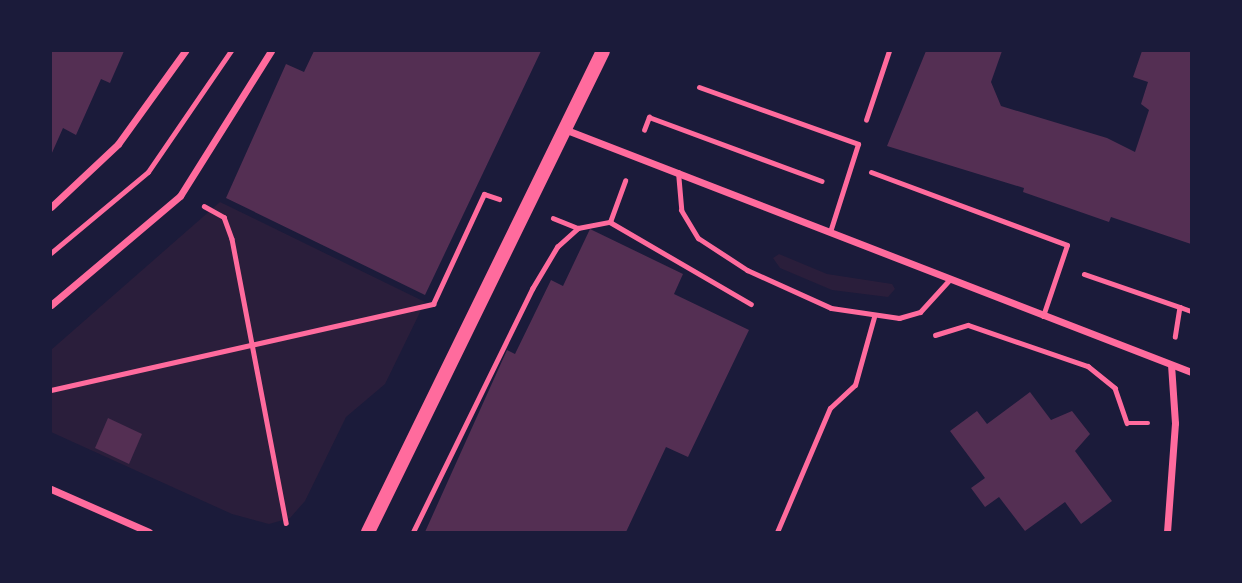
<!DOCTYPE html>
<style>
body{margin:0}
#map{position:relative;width:1242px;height:583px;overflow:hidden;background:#1b1b3a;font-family:"Nunito Sans",sans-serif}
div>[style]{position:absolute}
.green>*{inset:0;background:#2a1e3b}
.building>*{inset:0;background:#542f53}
.path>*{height:4.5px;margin:-2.25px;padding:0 2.25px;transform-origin:2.25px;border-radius:2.25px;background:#ff6b9d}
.service>*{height:5px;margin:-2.5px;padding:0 2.5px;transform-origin:2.5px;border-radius:2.5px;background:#ff6b9d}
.minor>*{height:7px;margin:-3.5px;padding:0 3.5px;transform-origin:3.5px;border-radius:3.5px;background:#ff6b9d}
.secondary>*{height:14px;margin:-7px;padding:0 7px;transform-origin:7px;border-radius:7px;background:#ff6b9d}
span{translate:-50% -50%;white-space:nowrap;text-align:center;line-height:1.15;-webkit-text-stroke:6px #1b1b3a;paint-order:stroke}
.frame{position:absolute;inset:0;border:52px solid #1b1b3a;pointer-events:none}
</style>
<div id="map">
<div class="green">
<div style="clip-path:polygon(220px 202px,425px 302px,385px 384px,346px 417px,305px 501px,290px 518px,269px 524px,232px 514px,51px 432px,51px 350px)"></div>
<div style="clip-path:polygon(779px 254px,827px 274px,892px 284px,895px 289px,888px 297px,832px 290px,780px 268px,773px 258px)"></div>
</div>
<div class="building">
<div style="clip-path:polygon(51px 51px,124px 51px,110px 83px,101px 79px,76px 135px,63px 128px,51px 155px)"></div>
<div style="clip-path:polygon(314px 51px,541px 51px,425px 295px,226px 198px,286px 64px,304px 72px)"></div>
<div style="clip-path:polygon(926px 51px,1002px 51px,991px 82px,1001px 106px,1107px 138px,1135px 152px,1149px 110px,1141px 104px,1148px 82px,1133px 77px,1142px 51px,1191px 51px,1191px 244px,1111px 217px,1109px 222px,1023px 192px,1024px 188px,887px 146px)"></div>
<div style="clip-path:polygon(590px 229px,683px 274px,674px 294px,749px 330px,688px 457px,666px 447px,626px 532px,425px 532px,507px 350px,515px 354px,551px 280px,563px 286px)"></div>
<div style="clip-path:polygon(1030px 392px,1051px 420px,1072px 411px,1090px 434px,1075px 451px,1112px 501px,1081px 524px,1065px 502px,1025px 531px,999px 497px,985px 507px,971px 488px,985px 478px,950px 431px,977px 411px,987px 424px)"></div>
<div style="clip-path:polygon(108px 418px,142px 434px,129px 464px,95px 448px)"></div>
</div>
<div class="path">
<div style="left:866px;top:120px;width:73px;rotate:-71.6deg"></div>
<div style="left:644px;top:130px;width:14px;rotate:-69deg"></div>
<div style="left:649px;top:117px;width:184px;rotate:20.3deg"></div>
<div style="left:204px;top:206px;width:23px;rotate:29deg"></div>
<div style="left:224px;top:217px;width:23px;rotate:70deg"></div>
<div style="left:232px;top:239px;width:289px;rotate:79.2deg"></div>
<div style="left:553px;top:218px;width:27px;rotate:22deg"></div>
<div style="left:578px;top:228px;width:33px;rotate:-11deg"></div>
<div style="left:610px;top:222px;width:44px;rotate:-69.9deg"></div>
<div style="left:610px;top:222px;width:163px;rotate:30.2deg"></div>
<div style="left:51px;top:253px;width:126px;rotate:-39.9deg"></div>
<div style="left:148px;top:172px;width:147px;rotate:-55.6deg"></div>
<div style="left:1084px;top:274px;width:102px;rotate:19deg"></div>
<div style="left:1180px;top:307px;width:30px;rotate:99deg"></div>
<div style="left:1180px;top:307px;width:12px;rotate:20deg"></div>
<div style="left:935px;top:335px;width:34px;rotate:-17deg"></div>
<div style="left:968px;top:325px;width:127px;rotate:18.9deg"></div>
<div style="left:1088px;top:366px;width:35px;rotate:39deg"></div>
<div style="left:1115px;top:388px;width:37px;rotate:71deg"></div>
<div style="left:1127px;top:423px;width:21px"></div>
<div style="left:51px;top:390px;width:392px;rotate:-12.7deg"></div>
<div style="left:433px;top:304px;width:121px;rotate:-65.1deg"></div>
<div style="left:484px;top:194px;width:16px;rotate:18deg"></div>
<div style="left:413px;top:532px;width:271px;rotate:-63.9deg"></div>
<div style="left:532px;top:289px;width:49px;rotate:-59.2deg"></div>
<div style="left:557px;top:247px;width:28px;rotate:-42deg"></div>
</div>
<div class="service">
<div style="left:699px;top:87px;width:169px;rotate:19.7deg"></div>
<div style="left:858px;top:144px;width:92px;rotate:107.7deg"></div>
<div style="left:678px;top:172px;width:38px;rotate:85deg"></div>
<div style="left:681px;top:210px;width:33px;rotate:59deg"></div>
<div style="left:698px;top:238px;width:59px;rotate:33.1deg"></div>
<div style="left:747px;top:270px;width:92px;rotate:24.3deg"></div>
<div style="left:831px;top:308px;width:69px;rotate:8.4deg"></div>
<div style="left:899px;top:318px;width:22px;rotate:-16deg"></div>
<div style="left:920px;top:312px;width:45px;rotate:-47.7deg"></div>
<div style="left:871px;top:172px;width:209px;rotate:20.4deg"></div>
<div style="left:1067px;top:245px;width:75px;rotate:108.7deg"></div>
<div style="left:777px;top:532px;width:135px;rotate:-66.9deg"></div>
<div style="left:830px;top:408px;width:34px;rotate:-43deg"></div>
<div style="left:855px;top:385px;width:71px;rotate:-74.4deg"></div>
</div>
<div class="minor">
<div style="left:564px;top:129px;width:672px;rotate:21.18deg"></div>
<div style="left:51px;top:207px;width:92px;rotate:-43.2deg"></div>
<div style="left:118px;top:144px;width:115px;rotate:-54.2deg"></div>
<div style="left:51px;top:305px;width:169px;rotate:-40.2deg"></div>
<div style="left:180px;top:196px;width:171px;rotate:-57.9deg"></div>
<div style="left:51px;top:489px;width:107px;rotate:23.7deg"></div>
<div style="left:1167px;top:532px;width:109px;rotate:-85.8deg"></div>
<div style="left:1175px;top:423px;width:58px;rotate:-93.9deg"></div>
</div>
<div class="secondary">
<div style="left:368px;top:532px;width:535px;rotate:-63.96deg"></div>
</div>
<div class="frame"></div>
</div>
